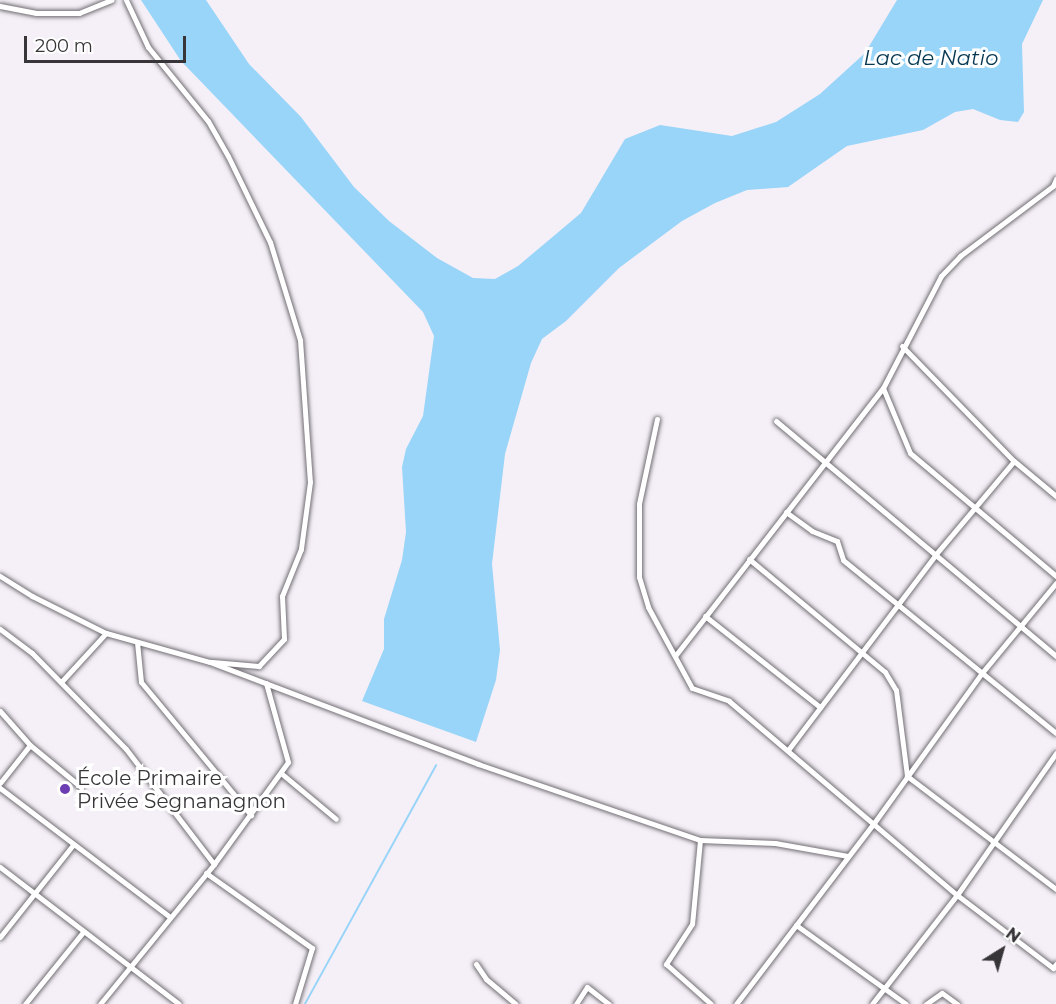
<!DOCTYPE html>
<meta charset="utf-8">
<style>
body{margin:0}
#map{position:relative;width:1056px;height:1004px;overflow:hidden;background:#f5f0f7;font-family:Montserrat,sans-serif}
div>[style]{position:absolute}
.water>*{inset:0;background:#99d4f9}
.stream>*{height:1.5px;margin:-0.75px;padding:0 0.75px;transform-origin:0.75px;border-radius:0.75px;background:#99d4f9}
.roads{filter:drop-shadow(0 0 2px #726e74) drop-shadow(0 0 2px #726e74)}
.street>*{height:5px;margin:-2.5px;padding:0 2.5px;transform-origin:2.5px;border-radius:2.5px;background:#fff}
.dots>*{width:16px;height:16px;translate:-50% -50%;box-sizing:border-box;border:3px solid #fff;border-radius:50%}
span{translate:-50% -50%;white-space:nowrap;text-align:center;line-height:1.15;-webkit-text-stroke:6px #fff;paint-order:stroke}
.poi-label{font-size:20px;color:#373538}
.left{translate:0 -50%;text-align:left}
.water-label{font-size:21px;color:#083952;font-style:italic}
.north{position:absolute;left:972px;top:920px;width:60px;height:60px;-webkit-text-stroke:4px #fff;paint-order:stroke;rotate:37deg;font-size:16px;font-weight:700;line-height:24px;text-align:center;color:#373538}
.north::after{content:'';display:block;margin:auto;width:21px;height:27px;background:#373538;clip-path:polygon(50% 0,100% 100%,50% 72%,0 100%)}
.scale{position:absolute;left:24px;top:36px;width:162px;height:27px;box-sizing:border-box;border:3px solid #373538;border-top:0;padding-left:8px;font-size:18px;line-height:21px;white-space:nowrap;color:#373538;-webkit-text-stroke:4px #fff;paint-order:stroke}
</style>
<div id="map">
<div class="water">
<div style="clip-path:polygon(141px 0,206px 0,249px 64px,301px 117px,354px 187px,389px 221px,437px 258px,473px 278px,495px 279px,518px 266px,581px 213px,625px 139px,660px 125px,732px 136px,776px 122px,820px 94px,865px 53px,897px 0,1043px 0,1022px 44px,1024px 112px,1018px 122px,1000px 120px,973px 109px,955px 112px,923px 130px,847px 146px,788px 187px,747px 190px,715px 203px,682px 221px,619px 268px,566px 321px,542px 339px,531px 363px,505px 454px,492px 564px,500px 650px,496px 680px,476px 742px,362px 701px,384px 649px,384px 619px,402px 560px,406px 532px,402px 467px,406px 449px,423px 416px,434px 336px,423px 312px,181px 61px)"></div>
</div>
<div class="stream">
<div style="left:305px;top:1004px;width:272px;rotate:-61.2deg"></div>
</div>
<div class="roads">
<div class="street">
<div style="left:126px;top:0;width:52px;rotate:64.9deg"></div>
<div style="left:148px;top:47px;width:95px;rotate:51deg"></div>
<div style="left:208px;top:121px;width:40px;rotate:60.3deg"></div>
<div style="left:228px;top:156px;width:96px;rotate:64deg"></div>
<div style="left:270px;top:242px;width:102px;rotate:73deg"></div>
<div style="left:300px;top:340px;width:142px;rotate:86deg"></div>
<div style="left:310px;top:482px;width:68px;rotate:97.7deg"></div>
<div style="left:301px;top:549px;width:51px;rotate:112deg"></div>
<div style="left:282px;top:596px;width:43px;rotate:87.3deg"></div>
<div style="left:284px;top:639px;width:37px;rotate:133deg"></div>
<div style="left:259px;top:666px;width:47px;rotate:-175.1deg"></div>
<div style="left:0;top:6px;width:37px;rotate:11deg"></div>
<div style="left:36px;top:13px;width:43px"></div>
<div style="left:79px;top:13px;width:35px;rotate:-22deg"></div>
<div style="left:902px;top:346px;width:161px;rotate:45.8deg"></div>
<div style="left:1014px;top:461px;width:55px;rotate:39.8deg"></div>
<div style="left:883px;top:388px;width:70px;rotate:67.4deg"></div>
<div style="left:910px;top:453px;width:191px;rotate:40.1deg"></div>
<div style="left:657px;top:419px;width:87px;rotate:102deg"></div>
<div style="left:639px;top:504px;width:73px;rotate:90deg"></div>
<div style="left:639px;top:577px;width:31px;rotate:73deg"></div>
<div style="left:648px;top:607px;width:92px;rotate:61.5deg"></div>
<div style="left:692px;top:688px;width:39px;rotate:19deg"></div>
<div style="left:729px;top:701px;width:299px;rotate:40.4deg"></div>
<div style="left:957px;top:895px;width:121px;rotate:37.2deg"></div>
<div style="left:1053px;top:968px;width:5px;rotate:-53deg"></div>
<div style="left:776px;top:421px;width:366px;rotate:40deg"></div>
<div style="left:786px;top:512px;width:32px;rotate:36deg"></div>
<div style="left:812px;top:531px;width:27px;rotate:22deg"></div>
<div style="left:837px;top:541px;width:20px;rotate:72deg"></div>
<div style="left:843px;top:560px;width:274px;rotate:39.1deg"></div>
<div style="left:749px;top:559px;width:177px;rotate:39.7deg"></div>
<div style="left:885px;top:672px;width:21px;rotate:59deg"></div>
<div style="left:896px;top:690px;width:87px;rotate:82.7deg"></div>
<div style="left:907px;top:776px;width:187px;rotate:37.2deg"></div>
<div style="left:0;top:576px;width:38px;rotate:32deg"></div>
<div style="left:32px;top:596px;width:83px;rotate:26.6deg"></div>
<div style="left:106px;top:633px;width:108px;rotate:15.6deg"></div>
<div style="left:210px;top:662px;width:287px;rotate:20.8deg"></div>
<div style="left:478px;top:764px;width:235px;rotate:18.9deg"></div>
<div style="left:700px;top:840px;width:75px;rotate:2.3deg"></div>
<div style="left:775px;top:843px;width:74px;rotate:10.1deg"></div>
<div style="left:705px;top:616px;width:147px;rotate:38.4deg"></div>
<div style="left:0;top:629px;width:40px;rotate:37deg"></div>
<div style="left:32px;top:653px;width:134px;rotate:45.6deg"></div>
<div style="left:126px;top:749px;width:145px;rotate:52.6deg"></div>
<div style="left:137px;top:642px;width:40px;rotate:84.3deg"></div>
<div style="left:141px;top:682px;width:173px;rotate:50.4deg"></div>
<div style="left:675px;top:656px;width:339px;rotate:-52.2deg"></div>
<div style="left:883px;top:388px;width:126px;rotate:-62.6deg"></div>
<div style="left:941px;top:276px;width:28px;rotate:-46deg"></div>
<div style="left:960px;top:256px;width:116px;rotate:-37deg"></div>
<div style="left:1053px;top:186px;width:8px;rotate:-67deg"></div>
<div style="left:62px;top:681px;width:65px;rotate:-47.5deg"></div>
<div style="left:0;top:711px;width:45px;rotate:48.6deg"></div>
<div style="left:30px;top:745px;width:66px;rotate:39.5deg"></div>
<div style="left:788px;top:750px;width:246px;rotate:-52.9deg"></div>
<div style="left:936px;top:554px;width:121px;rotate:-50deg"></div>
<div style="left:282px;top:774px;width:70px;rotate:39.8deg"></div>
<div style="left:0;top:783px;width:48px;rotate:-51.7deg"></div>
<div style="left:0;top:788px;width:213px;rotate:37.2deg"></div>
<div style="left:700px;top:840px;width:84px;rotate:95.4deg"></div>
<div style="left:692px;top:924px;width:48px;rotate:123deg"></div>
<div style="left:666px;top:964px;width:60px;rotate:41.6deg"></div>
<div style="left:0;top:867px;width:225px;rotate:37.4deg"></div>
<div style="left:206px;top:873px;width:130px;rotate:35.3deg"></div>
<div style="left:312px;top:948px;width:59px;rotate:106.9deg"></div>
<div style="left:796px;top:925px;width:135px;rotate:35.7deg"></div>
<div style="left:0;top:937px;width:117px;rotate:-51.6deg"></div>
<div style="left:476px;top:964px;width:18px;rotate:56deg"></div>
<div style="left:486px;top:979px;width:39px;rotate:40deg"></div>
<div style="left:25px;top:1004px;width:92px;rotate:-51.1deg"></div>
<div style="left:100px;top:1004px;width:181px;rotate:-50.8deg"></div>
<div style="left:214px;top:864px;width:126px;rotate:-54deg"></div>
<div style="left:288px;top:762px;width:82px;rotate:-105.6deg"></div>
<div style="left:576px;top:1004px;width:20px;rotate:-57deg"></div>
<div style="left:587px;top:987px;width:28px;rotate:38deg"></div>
<div style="left:736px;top:1004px;width:228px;rotate:-52.7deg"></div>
<div style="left:874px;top:823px;width:183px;rotate:-54.3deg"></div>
<div style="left:981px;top:674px;width:118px;rotate:-50.5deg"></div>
<div style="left:872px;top:1004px;width:138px;rotate:-52.1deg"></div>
<div style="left:957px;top:895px;width:173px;rotate:-55.1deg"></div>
<div style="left:926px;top:1004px;width:19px;rotate:-35deg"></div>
<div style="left:942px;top:993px;width:19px;rotate:36deg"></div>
</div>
</div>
<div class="dots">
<div style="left:65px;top:789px;background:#6d3db4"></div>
</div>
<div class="poi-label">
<span class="left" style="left:77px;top:790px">École Primaire<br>Privée Segnanagnon</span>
</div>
<div class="water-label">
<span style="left:931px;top:58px">Lac de Natio</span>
</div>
<div class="north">N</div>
<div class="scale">200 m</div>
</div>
